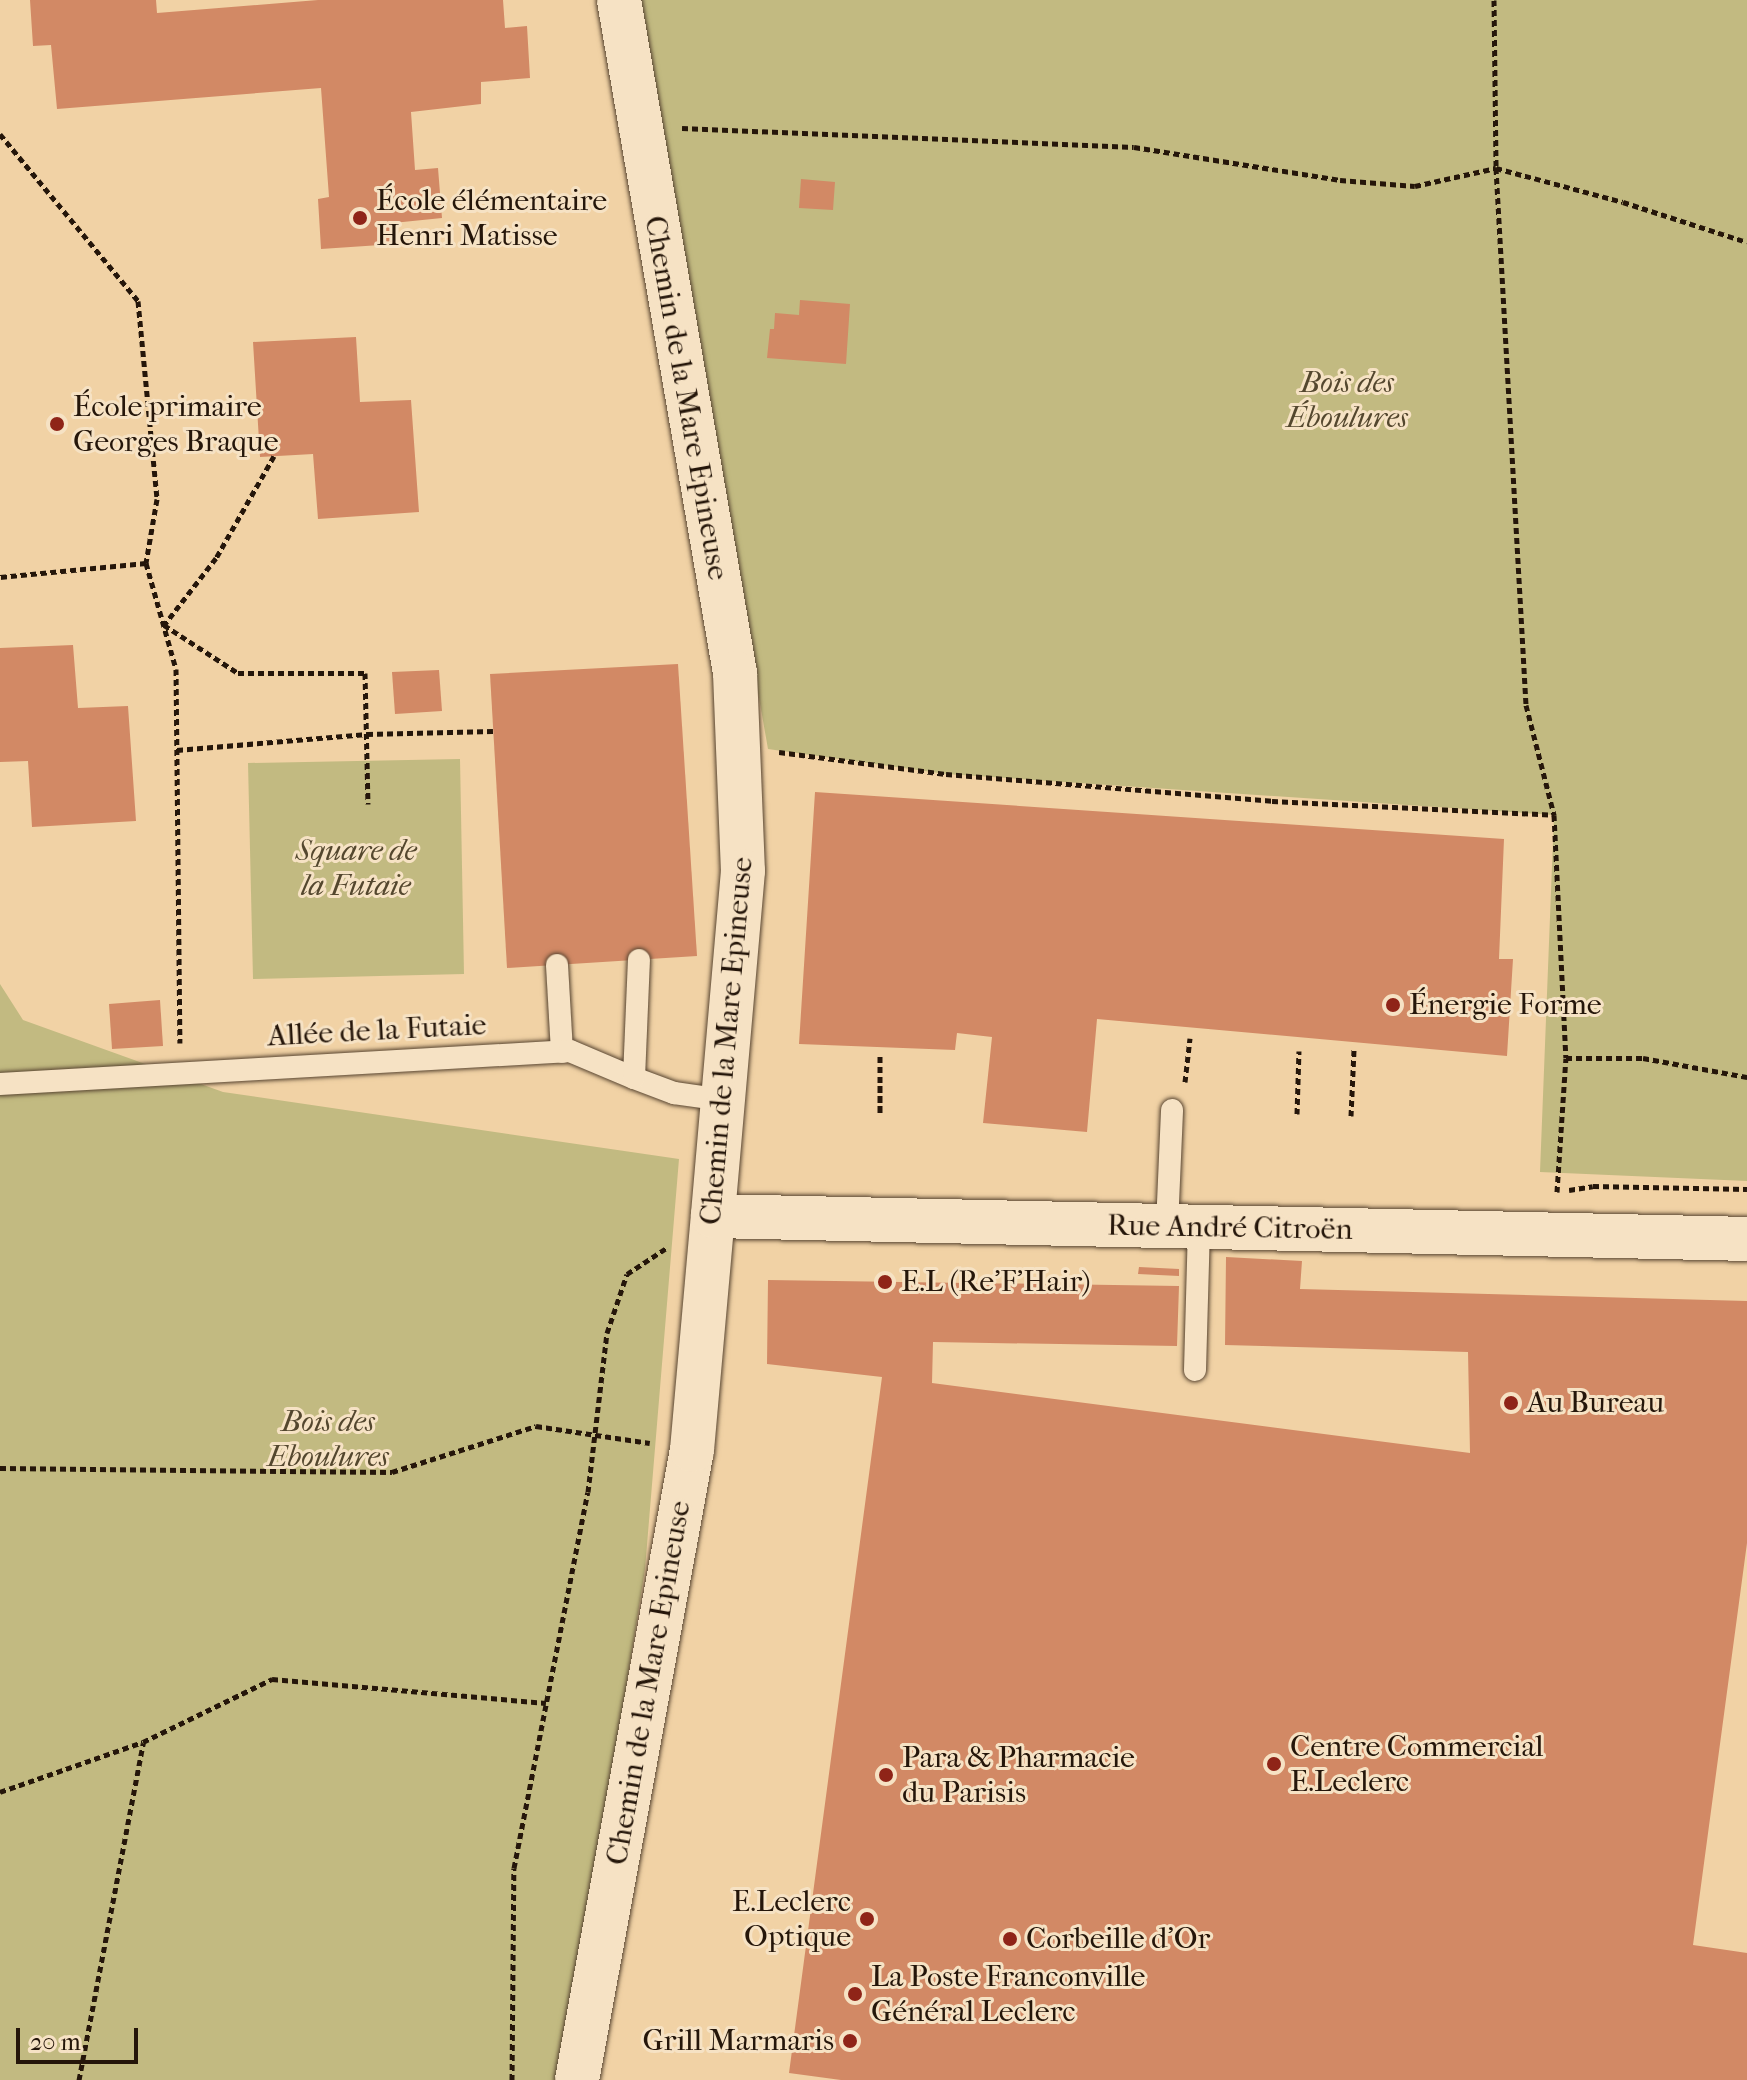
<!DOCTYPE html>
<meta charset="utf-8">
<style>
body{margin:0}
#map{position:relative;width:1747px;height:2080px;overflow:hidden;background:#f1d2a5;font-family:"IM FELL French Canon",serif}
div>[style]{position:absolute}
.green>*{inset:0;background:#c2ba81}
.building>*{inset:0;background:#d28965}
.path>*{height:5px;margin-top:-2.5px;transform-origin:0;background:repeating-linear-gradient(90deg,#25160a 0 6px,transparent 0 10px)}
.roads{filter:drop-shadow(0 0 2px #584531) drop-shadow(0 0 2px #584531)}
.lane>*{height:22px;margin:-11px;padding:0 11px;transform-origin:11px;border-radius:11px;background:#f6e2c4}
.street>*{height:44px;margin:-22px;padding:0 22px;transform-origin:22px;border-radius:22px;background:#f6e2c4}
.secondary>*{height:44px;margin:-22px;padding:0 22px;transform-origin:22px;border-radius:22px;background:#f6e2c4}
.dots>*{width:22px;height:22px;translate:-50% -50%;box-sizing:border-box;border:4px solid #f6e2c4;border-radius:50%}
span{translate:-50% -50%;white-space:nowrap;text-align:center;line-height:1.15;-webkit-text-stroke:6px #f6e2c4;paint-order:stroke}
.poi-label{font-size:30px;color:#25160a}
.left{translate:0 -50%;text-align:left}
.right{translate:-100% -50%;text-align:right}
.park-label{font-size:30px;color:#54472e;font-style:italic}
.street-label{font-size:30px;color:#25160a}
.scale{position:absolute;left:16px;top:2028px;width:122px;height:36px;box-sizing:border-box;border:4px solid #25160a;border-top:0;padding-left:10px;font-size:24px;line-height:28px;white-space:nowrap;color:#25160a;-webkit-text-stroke:6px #f6e2c4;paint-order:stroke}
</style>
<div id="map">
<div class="green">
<div style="clip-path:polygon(636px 0,1747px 0,1747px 1181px,1540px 1172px,1554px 815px,946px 774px,768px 749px)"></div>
<div style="clip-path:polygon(460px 759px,464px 974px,253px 979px,248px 763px)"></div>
<div style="clip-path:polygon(0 984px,23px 1020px,223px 1092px,679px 1159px,645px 1569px,592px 1902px,555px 2080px,0 2080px)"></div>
</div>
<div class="building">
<div style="clip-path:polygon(30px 0,156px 0,157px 13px,318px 0,503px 0,505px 28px,527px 26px,530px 78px,481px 82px,481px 104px,411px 112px,415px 170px,438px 168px,442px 218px,393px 223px,395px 244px,321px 249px,318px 199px,329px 197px,321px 88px,57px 109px,51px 45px,33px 46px)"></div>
<div style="clip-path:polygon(801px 179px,835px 182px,833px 210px,799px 208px)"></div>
<div style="clip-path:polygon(800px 300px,850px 304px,846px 364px,767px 358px,770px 329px,774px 329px,775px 313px,799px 315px)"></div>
<div style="clip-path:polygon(356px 337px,360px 402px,411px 400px,419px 512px,318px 519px,313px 454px,260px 457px,253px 342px)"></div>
<div style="clip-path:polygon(73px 645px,78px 708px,128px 706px,136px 821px,32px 827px,28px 761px,0 762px,0 648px)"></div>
<div style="clip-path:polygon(678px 664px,697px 956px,507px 968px,490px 674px)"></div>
<div style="clip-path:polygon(439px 670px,442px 711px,395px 714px,392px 672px)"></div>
<div style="clip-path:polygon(815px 792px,1504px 839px,1499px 959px,1513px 959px,1507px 1056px,1097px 1019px,1087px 1132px,983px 1123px,992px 1037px,957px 1033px,955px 1050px,799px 1044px)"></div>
<div style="clip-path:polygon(160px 1000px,163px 1046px,112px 1049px,109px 1004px)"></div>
<div style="clip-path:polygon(1226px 1257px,1302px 1261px,1300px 1289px,1747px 1301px,1747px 1543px,1693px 1945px,1747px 1953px,1747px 2080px,841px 2080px,789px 2073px,882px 1377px,767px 1364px,768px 1280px,1179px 1286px,1177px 1346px,933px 1342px,932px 1383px,1470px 1453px,1468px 1352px,1225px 1345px)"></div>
<div style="clip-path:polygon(1139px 1267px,1179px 1269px,1179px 1276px,1138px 1274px)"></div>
</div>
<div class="path">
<div style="left:1494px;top:0;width:168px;rotate:89.3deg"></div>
<div style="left:1496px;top:168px;width:131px;rotate:15deg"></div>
<div style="left:1623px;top:202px;width:130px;rotate:17.9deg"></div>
<div style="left:682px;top:128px;width:452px;rotate:2.4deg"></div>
<div style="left:1134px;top:147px;width:209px;rotate:9.1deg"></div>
<div style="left:1340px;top:180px;width:75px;rotate:4.6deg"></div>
<div style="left:1415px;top:186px;width:83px;rotate:-12.5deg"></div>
<div style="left:1496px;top:168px;width:538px;rotate:86.8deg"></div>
<div style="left:1526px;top:705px;width:114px;rotate:75.7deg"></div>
<div style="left:1554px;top:815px;width:243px;rotate:87.2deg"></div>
<div style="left:1566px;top:1058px;width:77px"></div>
<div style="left:1643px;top:1058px;width:106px;rotate:10.4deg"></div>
<div style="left:0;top:134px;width:217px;rotate:50.4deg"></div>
<div style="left:138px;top:301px;width:199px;rotate:84.5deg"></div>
<div style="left:157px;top:499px;width:65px;rotate:99.8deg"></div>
<div style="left:146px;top:563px;width:147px;rotate:174.5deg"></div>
<div style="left:274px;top:456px;width:117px;rotate:119.6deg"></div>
<div style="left:216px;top:558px;width:85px;rotate:127.8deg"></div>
<div style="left:164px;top:625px;width:88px;rotate:33deg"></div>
<div style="left:238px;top:673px;width:127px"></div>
<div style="left:365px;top:673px;width:131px;rotate:88.7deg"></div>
<div style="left:146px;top:563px;width:110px;rotate:74.2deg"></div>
<div style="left:176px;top:669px;width:374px;rotate:89.4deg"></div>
<div style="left:177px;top:750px;width:191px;rotate:-4.8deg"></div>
<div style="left:367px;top:734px;width:126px;rotate:-1.4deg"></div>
<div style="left:779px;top:752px;width:168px;rotate:7.5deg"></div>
<div style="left:946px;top:774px;width:327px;rotate:4.7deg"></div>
<div style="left:1272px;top:801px;width:282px;rotate:2.8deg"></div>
<div style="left:880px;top:1056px;width:57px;rotate:90deg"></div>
<div style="left:1185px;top:1082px;width:44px;rotate:-83.5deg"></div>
<div style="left:1297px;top:1114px;width:63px;rotate:-88.2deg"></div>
<div style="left:1351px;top:1116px;width:67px;rotate:-87.4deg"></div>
<div style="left:1569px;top:1190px;width:24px;rotate:-9deg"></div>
<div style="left:1593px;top:1186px;width:154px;rotate:1.1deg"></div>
<div style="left:1557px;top:1192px;width:134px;rotate:-86.2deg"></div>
<div style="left:0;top:1468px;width:392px;rotate:0.6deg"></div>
<div style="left:392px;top:1472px;width:151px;rotate:-17.7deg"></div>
<div style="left:536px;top:1426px;width:115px;rotate:8.5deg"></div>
<div style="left:0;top:1792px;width:151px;rotate:-19.3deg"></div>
<div style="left:143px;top:1742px;width:144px;rotate:-26deg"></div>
<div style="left:272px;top:1679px;width:275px;rotate:5deg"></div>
<div style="left:79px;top:2080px;width:343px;rotate:-79.2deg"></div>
<div style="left:512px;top:2080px;width:212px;rotate:-89.5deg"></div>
<div style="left:514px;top:1868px;width:383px;rotate:-78.9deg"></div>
<div style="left:588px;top:1492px;width:160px;rotate:-83.2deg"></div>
<div style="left:607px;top:1333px;width:62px;rotate:-71.3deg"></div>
<div style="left:627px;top:1274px;width:49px;rotate:-33.4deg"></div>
</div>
<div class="roads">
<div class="lane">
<div style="left:557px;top:965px;width:87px;rotate:86.7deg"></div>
<div style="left:634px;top:1078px;width:43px;rotate:20.6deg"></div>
<div style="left:674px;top:1093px;width:49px;rotate:8.1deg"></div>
<div style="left:0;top:1084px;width:571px;rotate:-3.31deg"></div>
<div style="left:570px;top:1051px;width:69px;rotate:22.9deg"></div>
<div style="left:634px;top:1078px;width:118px;rotate:-87.6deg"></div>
<div style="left:1167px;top:1226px;width:116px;rotate:-87.5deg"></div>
<div style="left:1195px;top:1370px;width:143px;rotate:-88.4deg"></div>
</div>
<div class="street">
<div style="left:619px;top:0;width:683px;rotate:80.22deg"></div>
<div style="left:735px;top:673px;width:198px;rotate:87.7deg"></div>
<div style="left:743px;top:871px;width:346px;rotate:95deg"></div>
</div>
<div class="secondary">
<div style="left:577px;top:2080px;width:640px;rotate:-79.66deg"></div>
<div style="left:692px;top:1450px;width:235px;rotate:-84.9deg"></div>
<div style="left:713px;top:1216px;width:1034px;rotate:1.27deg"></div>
</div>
</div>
<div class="dots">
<div style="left:360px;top:218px;background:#8f2418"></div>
<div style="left:57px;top:424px;background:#8f2418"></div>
<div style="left:1393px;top:1005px;background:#8f2418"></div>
<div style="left:885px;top:1282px;background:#8f2418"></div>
<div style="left:1511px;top:1403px;background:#8f2418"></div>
<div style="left:1274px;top:1764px;background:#8f2418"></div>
<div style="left:886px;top:1775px;background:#8f2418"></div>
<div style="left:867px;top:1919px;background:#8f2418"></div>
<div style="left:1010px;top:1939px;background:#8f2418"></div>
<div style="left:855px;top:1994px;background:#8f2418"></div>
<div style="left:850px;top:2041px;background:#8f2418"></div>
</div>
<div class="poi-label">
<span class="left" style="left:376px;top:218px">École élémentaire<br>Henri Matisse</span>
<span class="left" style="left:73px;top:424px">École primaire<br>Georges Braque</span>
<span class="left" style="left:1409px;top:1005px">Énergie Forme</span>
<span class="left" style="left:901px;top:1282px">E.L (Re'F'Hair)</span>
<span class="left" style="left:1527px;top:1403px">Au Bureau</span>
<span class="left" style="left:1290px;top:1764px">Centre Commercial<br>E.Leclerc</span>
<span class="left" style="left:902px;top:1775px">Para &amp; Pharmacie<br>du Parisis</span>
<span class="right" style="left:851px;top:1919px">E.Leclerc<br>Optique</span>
<span class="left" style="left:1026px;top:1939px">Corbeille d'Or</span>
<span class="left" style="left:871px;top:1994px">La Poste Franconville<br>Général Leclerc</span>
<span class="right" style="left:834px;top:2041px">Grill Marmaris</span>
</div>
<div class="park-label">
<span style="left:1347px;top:400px">Bois des<br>Éboulures</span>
<span style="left:356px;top:868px">Square de<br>la Futaie</span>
<span style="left:328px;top:1439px">Bois des<br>Eboulures</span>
</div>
<div class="street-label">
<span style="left:686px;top:398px;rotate:80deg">Chemin de la Mare Epineuse</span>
<span style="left:377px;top:1031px;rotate:-3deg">Allée de la Futaie</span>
<span style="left:727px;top:1041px;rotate:-85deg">Chemin de la Mare Epineuse</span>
<span style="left:1230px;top:1228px;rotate:1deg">Rue André Citroën</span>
<span style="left:649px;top:1683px;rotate:-80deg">Chemin de la Mare Epineuse</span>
</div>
<div class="scale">20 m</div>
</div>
